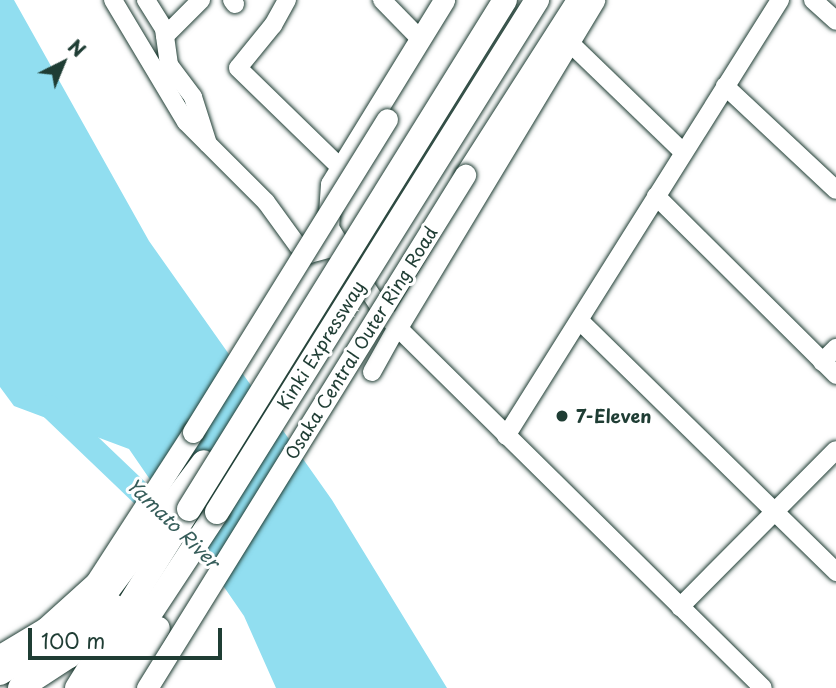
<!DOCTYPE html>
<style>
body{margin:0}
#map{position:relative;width:836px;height:688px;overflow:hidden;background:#fff;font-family:"Playpen Sans",sans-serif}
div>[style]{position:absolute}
.water>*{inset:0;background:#91def0}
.river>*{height:23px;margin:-11.5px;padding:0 11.5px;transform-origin:11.5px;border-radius:11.5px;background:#91def0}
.roads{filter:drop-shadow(0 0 2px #1f3d34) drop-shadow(0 0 2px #1f3d34)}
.minor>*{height:18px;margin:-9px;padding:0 9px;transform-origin:9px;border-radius:9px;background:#fff}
.major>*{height:21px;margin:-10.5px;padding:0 10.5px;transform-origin:10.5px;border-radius:10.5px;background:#fff}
.highway>*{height:24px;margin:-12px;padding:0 12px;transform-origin:12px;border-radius:12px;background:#fff}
.bridges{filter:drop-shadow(0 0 2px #1f3d34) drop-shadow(0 0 2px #1f3d34)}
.major-bridge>*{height:21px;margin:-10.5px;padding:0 10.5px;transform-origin:10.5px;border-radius:10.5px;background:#fff}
.highway-bridge>*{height:24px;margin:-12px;padding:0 12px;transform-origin:12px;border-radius:12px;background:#fff}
.dots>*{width:19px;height:19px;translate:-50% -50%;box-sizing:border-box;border:4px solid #fff;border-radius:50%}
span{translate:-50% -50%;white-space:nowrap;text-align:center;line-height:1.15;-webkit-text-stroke:6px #fff;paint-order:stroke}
.street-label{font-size:18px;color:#1f3d34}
.poi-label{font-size:18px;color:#1f3d34;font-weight:700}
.left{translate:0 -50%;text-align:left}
.water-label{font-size:19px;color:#365d5a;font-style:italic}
.north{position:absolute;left:28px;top:28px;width:70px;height:70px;-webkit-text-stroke:5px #fff;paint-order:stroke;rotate:43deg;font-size:19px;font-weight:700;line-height:28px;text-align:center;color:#1f3d34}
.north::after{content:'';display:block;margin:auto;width:24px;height:32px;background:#1f3d34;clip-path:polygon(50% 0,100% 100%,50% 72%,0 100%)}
.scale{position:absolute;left:28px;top:628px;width:194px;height:32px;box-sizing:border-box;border:4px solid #1f3d34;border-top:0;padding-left:9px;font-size:21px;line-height:24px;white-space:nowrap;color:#1f3d34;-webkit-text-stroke:5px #fff;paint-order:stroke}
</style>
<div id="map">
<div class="water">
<div style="clip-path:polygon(0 0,14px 0,149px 241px,332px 500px,447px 688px,276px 688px,244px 616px,129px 449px,14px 406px,0 387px)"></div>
</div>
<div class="river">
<div style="left:49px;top:406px;width:158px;rotate:43.7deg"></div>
</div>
<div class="roads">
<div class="minor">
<div style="left:113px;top:0;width:142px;rotate:59.1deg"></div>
<div style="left:186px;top:122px;width:113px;rotate:45deg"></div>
<div style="left:266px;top:202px;width:54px;rotate:54deg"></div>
<div style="left:298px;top:246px;width:14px;rotate:36deg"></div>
<div style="left:309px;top:254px;width:31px;rotate:-15deg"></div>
<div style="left:339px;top:246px;width:82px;rotate:56.5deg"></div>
<div style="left:384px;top:314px;width:532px;rotate:44.62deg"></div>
<div style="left:146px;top:0;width:34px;rotate:58deg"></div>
<div style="left:164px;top:29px;width:36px;rotate:82deg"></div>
<div style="left:169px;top:65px;width:40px;rotate:53deg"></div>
<div style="left:193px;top:97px;width:49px;rotate:72.3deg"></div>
<div style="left:232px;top:0;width:5px;rotate:53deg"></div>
<div style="left:287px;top:0;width:29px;rotate:119deg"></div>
<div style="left:273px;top:25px;width:55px;rotate:129.1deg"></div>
<div style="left:238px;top:68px;width:144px;rotate:44.2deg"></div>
<div style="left:382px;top:0;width:54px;rotate:45.7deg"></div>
<div style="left:813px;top:0;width:31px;rotate:42deg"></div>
<div style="left:165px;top:36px;width:51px;rotate:-45deg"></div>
<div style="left:568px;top:41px;width:160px;rotate:44deg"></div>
<div style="left:725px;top:86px;width:152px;rotate:43.1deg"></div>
<div style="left:656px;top:196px;width:254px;rotate:44.8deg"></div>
<div style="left:580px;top:321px;width:359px;rotate:44.4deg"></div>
<div style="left:822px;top:362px;width:20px;rotate:-45deg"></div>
<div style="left:372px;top:372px;width:51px;rotate:-60.9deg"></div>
<div style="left:506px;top:436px;width:515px;rotate:-57.85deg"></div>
<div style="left:680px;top:607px;width:221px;rotate:-45.2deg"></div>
</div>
<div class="major">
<div style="left:465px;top:175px;width:208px;rotate:-57.4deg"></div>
<div style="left:339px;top:246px;width:21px;rotate:-121deg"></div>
<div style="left:328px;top:228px;width:44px;rotate:-86.1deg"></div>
<div style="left:331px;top:184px;width:216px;rotate:-58.4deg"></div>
<div style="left:397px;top:327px;width:382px;rotate:-58.9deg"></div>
<div style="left:0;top:655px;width:52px;rotate:-31deg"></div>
<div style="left:45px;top:628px;width:69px;rotate:-42deg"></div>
<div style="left:96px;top:582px;width:179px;rotate:-57.1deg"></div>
</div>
<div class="highway">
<div style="left:0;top:673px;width:57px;rotate:-30.6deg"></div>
<div style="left:49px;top:644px;width:59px;rotate:-38.8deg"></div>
<div style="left:95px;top:607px;width:181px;rotate:-53.1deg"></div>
<div style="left:20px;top:688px;width:59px;rotate:-33.1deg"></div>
<div style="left:69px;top:656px;width:67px;rotate:-48.7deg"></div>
<div style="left:77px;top:688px;width:211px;rotate:-58deg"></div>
<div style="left:101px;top:688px;width:211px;rotate:-56.6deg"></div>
<div style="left:123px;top:688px;width:69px;rotate:-59.7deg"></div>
</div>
</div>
<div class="bridges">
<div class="major-bridge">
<div style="left:193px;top:432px;width:368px;rotate:-58.2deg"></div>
<div style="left:147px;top:688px;width:604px;rotate:-58.21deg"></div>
</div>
<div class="highway-bridge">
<div style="left:189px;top:509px;width:599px;rotate:-58.17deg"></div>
<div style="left:217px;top:512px;width:604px;rotate:-57.99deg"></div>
</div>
</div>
<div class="dots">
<div style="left:562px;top:416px;background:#1f3d34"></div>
</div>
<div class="street-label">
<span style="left:361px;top:343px;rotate:-58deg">Osaka Central Outer Ring Road</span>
<span style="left:321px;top:345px;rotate:-58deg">Kinki Expressway</span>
</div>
<div class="poi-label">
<span class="left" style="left:576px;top:416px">7-Eleven</span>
</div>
<div class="water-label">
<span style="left:173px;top:523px;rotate:44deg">Yamato River</span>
</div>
<div class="north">N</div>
<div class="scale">100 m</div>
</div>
